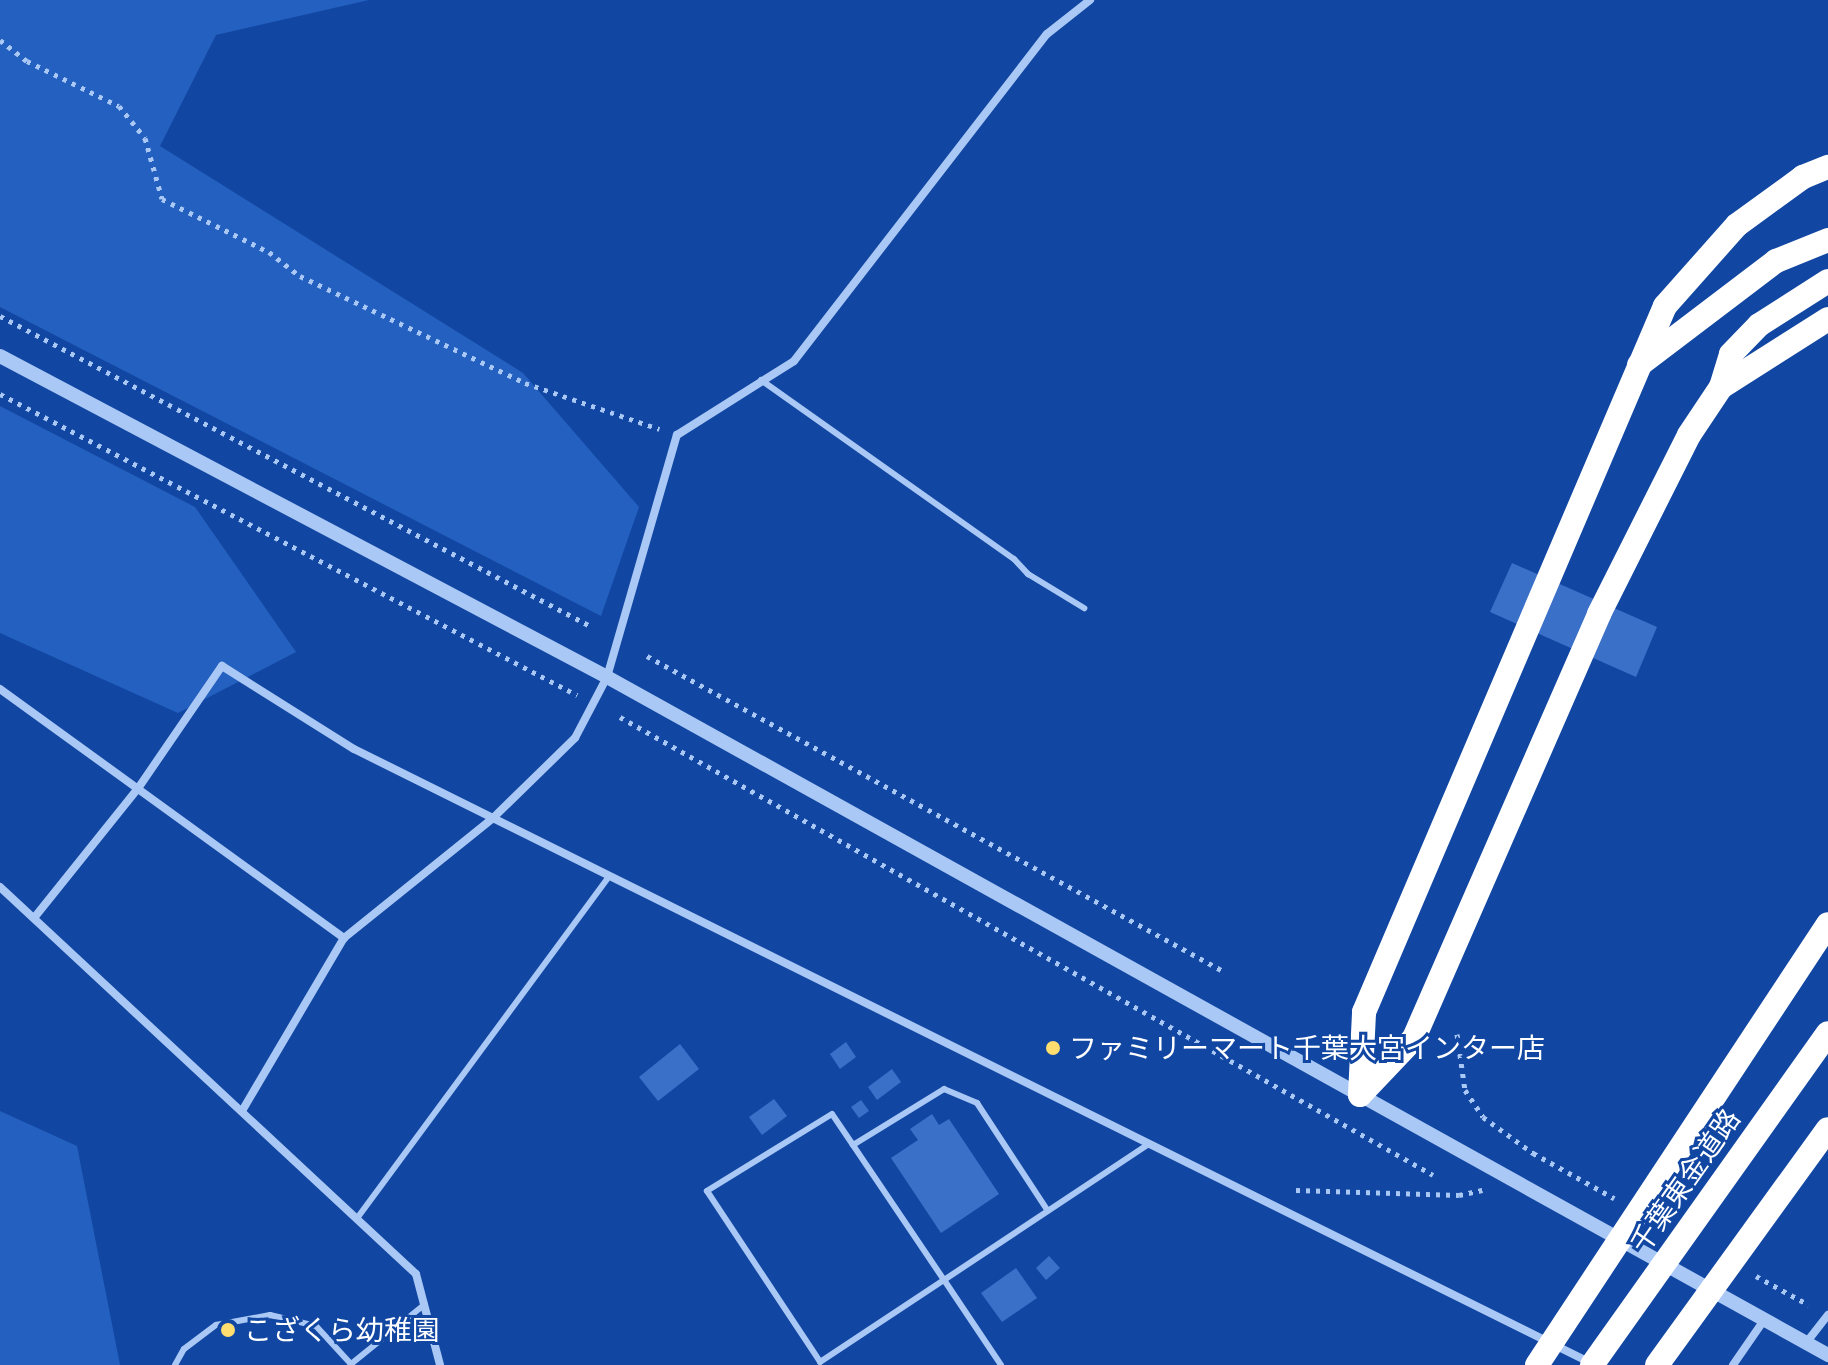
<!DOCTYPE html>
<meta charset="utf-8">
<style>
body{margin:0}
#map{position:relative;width:1828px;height:1365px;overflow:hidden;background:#1147a2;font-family:"Archivo Narrow","Noto Sans JP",sans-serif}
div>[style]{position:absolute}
.green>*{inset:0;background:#2460c0}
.building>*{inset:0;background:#3a70c8}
.path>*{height:5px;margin-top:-2.5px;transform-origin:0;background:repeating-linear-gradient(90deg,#aac8f5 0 4px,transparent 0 10px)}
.service>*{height:6px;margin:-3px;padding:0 3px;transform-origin:3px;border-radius:3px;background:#aac8f5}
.minor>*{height:8px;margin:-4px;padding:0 4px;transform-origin:4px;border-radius:4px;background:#aac8f5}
.tertiary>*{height:14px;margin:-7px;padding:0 7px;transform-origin:7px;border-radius:7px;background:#aac8f5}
.motorway>*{height:24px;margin:-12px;padding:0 12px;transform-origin:12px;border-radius:12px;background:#fff}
.dots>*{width:22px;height:22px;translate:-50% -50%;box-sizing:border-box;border:4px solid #1147a2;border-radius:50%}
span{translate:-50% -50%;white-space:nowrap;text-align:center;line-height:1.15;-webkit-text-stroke:6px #1147a2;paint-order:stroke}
.poi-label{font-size:28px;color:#fff}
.left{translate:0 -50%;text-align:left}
.street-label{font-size:28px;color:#fff}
</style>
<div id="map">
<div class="green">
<div style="clip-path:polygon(0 0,369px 0,216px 35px,160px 146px,523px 373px,639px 507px,601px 616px,0 307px)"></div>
<div style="clip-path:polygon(0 406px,195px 507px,296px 652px,178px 713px,0 633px)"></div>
<div style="clip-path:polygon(0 1111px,77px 1146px,120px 1365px,0 1365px)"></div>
</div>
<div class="building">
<div style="clip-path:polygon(1512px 563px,1657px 627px,1636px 677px,1490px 612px)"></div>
<div style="clip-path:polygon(846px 1042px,856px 1057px,840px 1069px,830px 1054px)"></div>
<div style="clip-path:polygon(680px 1044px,699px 1069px,658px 1101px,639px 1077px)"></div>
<div style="clip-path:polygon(892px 1069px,901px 1082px,877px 1100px,868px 1087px)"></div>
<div style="clip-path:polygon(774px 1099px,787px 1116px,762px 1135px,749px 1117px)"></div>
<div style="clip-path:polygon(861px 1100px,869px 1111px,859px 1118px,851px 1107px)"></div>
<div style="clip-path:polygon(932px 1114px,939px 1125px,949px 1119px,999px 1194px,941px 1233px,891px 1158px,918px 1140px,910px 1129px)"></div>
<div style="clip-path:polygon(1049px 1256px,1060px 1268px,1046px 1280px,1036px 1268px)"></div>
<div style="clip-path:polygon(1016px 1268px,1037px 1298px,1002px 1322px,981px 1293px)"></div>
</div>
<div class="path">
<div style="left:0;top:40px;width:34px;rotate:38deg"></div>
<div style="left:27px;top:61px;width:102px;rotate:26.1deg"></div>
<div style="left:119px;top:106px;width:41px;rotate:50.9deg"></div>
<div style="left:145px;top:138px;width:63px;rotate:74.4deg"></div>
<div style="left:162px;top:199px;width:119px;rotate:26.4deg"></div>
<div style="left:269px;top:252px;width:39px;rotate:38deg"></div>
<div style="left:300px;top:276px;width:249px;rotate:25.4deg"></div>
<div style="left:525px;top:383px;width:142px;rotate:18.9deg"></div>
<div style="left:0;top:316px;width:669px;rotate:27.71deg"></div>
<div style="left:0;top:394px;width:651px;rotate:27.55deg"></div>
<div style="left:647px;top:656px;width:657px;rotate:28.67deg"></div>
<div style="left:620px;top:717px;width:933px;rotate:29.39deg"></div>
<div style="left:1457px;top:1034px;width:57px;rotate:81.9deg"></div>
<div style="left:1465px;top:1090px;width:32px;rotate:56deg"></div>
<div style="left:1483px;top:1117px;width:62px;rotate:35.8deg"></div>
<div style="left:1533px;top:1153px;width:93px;rotate:29.1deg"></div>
<div style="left:1296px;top:1190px;width:163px;rotate:1.8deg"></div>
<div style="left:1459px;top:1195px;width:24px;rotate:-12deg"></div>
<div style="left:1756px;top:1276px;width:60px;rotate:28.7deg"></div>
</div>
<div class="service">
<div style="left:761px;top:380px;width:310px;rotate:35.3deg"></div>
<div style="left:1014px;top:559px;width:21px;rotate:47deg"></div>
<div style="left:1028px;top:574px;width:66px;rotate:31.3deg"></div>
<div style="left:853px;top:1145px;width:107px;rotate:-31.6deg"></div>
<div style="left:944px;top:1089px;width:36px;rotate:23deg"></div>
<div style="left:977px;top:1103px;width:129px;rotate:56.7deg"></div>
<div style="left:358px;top:1217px;width:423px;rotate:-53.6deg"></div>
<div style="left:175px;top:1365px;width:18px;rotate:-61deg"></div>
<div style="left:184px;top:1349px;width:40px;rotate:-37deg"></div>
<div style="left:216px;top:1325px;width:55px;rotate:-10.5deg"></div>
<div style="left:270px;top:1315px;width:47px;rotate:13.4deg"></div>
<div style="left:316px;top:1326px;width:52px;rotate:47.4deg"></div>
<div style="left:351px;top:1364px;width:95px;rotate:-39deg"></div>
<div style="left:1001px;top:1365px;width:102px;rotate:-123.8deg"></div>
<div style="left:944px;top:1280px;width:163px;rotate:-124deg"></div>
<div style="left:853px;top:1145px;width:37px;rotate:-124deg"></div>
<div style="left:832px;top:1114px;width:147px;rotate:148.4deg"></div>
<div style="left:707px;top:1191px;width:205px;rotate:56.5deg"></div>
<div style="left:820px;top:1362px;width:149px;rotate:-33.5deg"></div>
<div style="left:944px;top:1280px;width:244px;rotate:-33.6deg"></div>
</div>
<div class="minor">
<div style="left:0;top:689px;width:425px;rotate:35.9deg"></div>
<div style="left:0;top:887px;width:568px;rotate:42.93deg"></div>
<div style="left:416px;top:1274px;width:94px;rotate:75.2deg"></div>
<div style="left:34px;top:918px;width:168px;rotate:-51.3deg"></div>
<div style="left:139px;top:787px;width:147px;rotate:-55.6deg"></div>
<div style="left:222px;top:666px;width:156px;rotate:32.2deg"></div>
<div style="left:354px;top:749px;width:1381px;rotate:26.4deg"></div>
<div style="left:242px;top:1111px;width:201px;rotate:-59.5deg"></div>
<div style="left:344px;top:938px;width:190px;rotate:-38.8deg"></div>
<div style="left:492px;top:819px;width:116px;rotate:-44.3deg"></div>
<div style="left:575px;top:738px;width:69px;rotate:-62.3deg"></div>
<div style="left:607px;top:677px;width:252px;rotate:-73.9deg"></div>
<div style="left:677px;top:435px;width:138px;rotate:-32.3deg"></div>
<div style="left:794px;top:361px;width:413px;rotate:-52.3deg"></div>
<div style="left:1047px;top:34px;width:55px;rotate:-38.3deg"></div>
<div style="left:1806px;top:1343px;width:36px;rotate:-52deg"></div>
<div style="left:1733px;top:1365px;width:55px;rotate:-55.4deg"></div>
</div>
<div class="tertiary">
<div style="left:0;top:356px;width:687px;rotate:27.87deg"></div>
<div style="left:607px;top:677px;width:1397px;rotate:29.04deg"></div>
</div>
<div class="motorway">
<div style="left:1639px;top:365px;width:172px;rotate:-37.2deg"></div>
<div style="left:1776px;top:261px;width:56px;rotate:-22deg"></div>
<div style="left:1721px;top:387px;width:127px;rotate:-32.4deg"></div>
<div style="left:1360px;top:1095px;width:83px;rotate:-87.2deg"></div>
<div style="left:1364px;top:1012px;width:767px;rotate:-66.91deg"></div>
<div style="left:1665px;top:306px;width:108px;rotate:-48.4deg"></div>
<div style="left:1737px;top:225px;width:82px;rotate:-36deg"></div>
<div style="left:1803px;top:177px;width:27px;rotate:-22deg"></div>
<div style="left:1360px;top:1095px;width:79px;rotate:-46.5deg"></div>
<div style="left:1414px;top:1038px;width:463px;rotate:-66.4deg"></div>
<div style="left:1599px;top:614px;width:200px;rotate:-63.3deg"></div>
<div style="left:1689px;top:435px;width:58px;rotate:-56.3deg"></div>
<div style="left:1721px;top:387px;width:34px;rotate:-73deg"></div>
<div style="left:1731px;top:354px;width:40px;rotate:-46deg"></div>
<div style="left:1759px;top:325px;width:82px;rotate:-32.5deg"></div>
<div style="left:1537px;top:1365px;width:528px;rotate:-56.58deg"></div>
<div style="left:1592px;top:1365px;width:407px;rotate:-54.6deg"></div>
<div style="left:1657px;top:1365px;width:291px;rotate:-54.1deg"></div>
</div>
<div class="dots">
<div style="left:1053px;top:1048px;background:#ffde6f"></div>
<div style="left:228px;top:1330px;background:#ffde6f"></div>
</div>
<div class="poi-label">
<span class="left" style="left:1069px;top:1048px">ファミリーマート千葉大宮インター店</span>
<span class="left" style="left:244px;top:1330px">こざくら幼稚園</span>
</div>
<div class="street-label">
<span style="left:1685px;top:1181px;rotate:-55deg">千葉東金道路</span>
</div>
</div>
